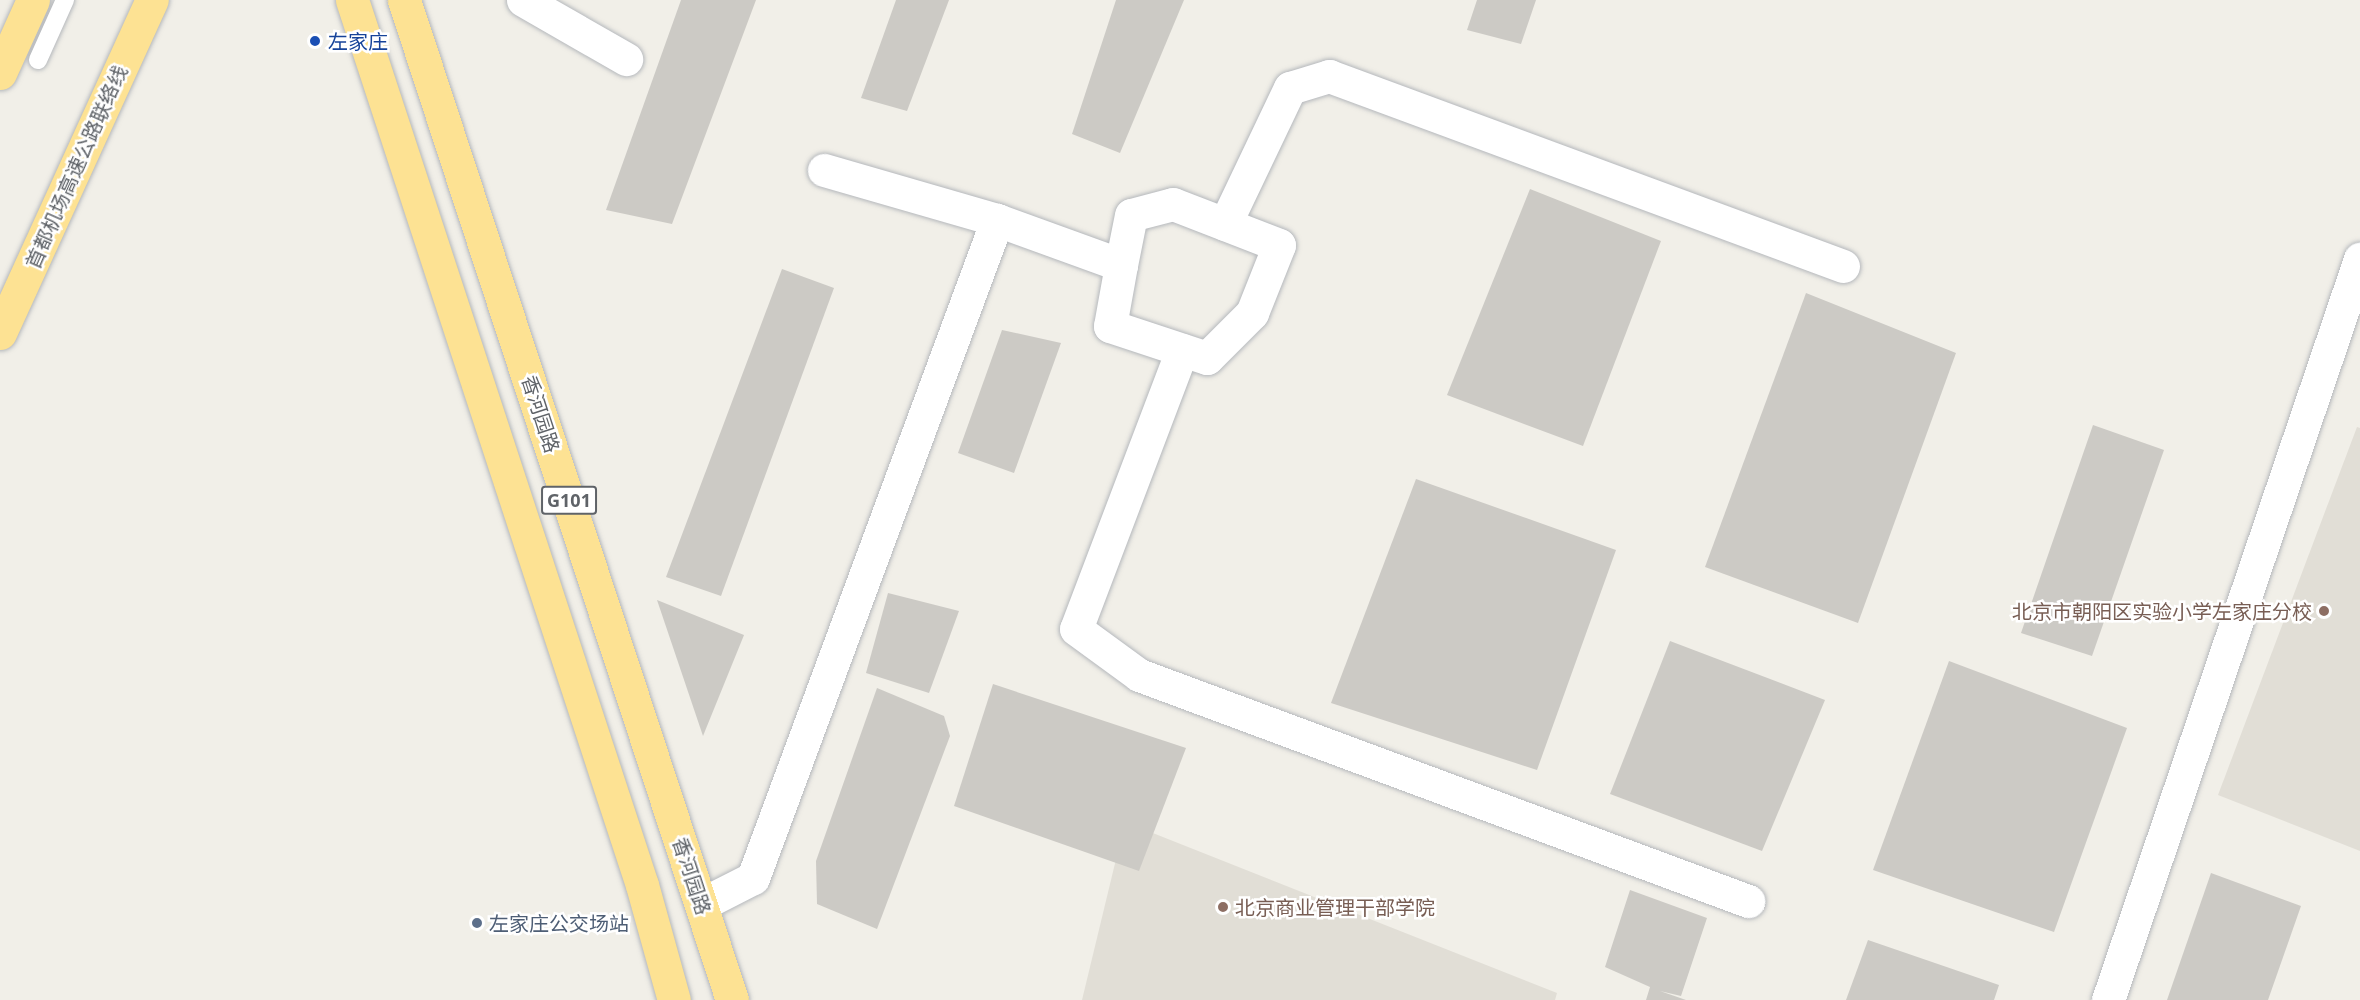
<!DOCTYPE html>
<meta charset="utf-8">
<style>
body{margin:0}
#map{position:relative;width:2360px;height:1000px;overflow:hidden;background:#f1efe8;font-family:"Noto Sans","Noto Sans SC",sans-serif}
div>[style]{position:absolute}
.education>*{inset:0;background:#e1ded6}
.building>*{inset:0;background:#cccac5}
.roads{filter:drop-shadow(0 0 2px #b5b8bc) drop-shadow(0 0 2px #b5b8bc)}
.lane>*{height:18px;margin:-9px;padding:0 9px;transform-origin:9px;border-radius:9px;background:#fff}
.street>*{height:33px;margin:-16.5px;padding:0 16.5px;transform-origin:16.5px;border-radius:16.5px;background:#fff}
.highway>*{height:33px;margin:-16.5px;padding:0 16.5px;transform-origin:16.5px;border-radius:16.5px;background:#fde293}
.dots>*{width:16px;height:16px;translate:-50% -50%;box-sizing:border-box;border:3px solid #fff;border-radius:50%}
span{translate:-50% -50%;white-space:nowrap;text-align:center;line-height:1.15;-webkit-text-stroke:5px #fff;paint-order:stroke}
.shield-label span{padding:2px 4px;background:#fff;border:2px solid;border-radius:4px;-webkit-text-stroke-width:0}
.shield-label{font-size:18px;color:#5f6368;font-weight:700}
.transit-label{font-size:20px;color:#164399}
.left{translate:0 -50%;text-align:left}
.street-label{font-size:20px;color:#5f6368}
.education-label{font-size:20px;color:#785e54}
.right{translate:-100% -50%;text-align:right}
.service-label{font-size:20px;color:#4e5e75}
</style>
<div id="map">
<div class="education">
<div style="clip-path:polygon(2357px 427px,2360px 428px,2360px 851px,2218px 795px)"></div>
<div style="clip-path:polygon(1125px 822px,1557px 993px,1555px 1000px,1082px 1000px)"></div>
</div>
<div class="building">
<div style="clip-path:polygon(681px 0,756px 0,672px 224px,606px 210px)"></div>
<div style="clip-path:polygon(896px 0,949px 0,907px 111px,861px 98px)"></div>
<div style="clip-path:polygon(1116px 0,1184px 0,1120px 153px,1072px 134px)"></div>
<div style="clip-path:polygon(1477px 0,1536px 0,1521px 44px,1467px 30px)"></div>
<div style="clip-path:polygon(1530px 189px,1661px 241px,1583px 446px,1447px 395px)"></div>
<div style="clip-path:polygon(782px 269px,834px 288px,721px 596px,666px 577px)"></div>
<div style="clip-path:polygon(1806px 293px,1956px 353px,1858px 623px,1705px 567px)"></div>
<div style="clip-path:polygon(1002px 330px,1061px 343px,1014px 473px,958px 453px)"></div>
<div style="clip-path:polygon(2093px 425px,2164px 450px,2092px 656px,2021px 633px)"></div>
<div style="clip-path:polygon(1416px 479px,1616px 550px,1537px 770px,1331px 703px)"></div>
<div style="clip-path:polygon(888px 593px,959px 611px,929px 693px,866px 673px)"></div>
<div style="clip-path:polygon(657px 600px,744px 635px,703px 736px)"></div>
<div style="clip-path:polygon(1670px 641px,1825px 700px,1762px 851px,1610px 794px)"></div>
<div style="clip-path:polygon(1949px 661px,2127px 728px,2054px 932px,1873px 870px)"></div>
<div style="clip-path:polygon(993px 684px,1186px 748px,1139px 871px,954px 806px)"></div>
<div style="clip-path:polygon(877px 688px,944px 716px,950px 736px,877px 929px,817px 904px,816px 861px)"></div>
<div style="clip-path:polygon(2211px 873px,2301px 906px,2268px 1000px,2167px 1000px)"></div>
<div style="clip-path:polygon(1630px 890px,1707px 918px,1681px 996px,1660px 991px,1686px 1000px,1646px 1000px,1650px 987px,1605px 967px)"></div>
<div style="clip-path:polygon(1868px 940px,1999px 985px,1994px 1000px,1846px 1000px)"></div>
</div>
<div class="roads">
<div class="lane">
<div style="left:38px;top:60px;width:66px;rotate:-65.8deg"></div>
</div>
<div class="street">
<div style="left:523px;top:0;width:119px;rotate:29.8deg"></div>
<div style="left:824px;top:170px;width:180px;rotate:16.1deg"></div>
<div style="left:997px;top:220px;width:132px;rotate:19.9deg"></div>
<div style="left:1121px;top:265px;width:62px;rotate:100.2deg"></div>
<div style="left:1110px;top:326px;width:102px;rotate:18.3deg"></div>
<div style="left:1207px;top:358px;width:64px;rotate:-45deg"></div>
<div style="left:1252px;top:313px;width:73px;rotate:-68.3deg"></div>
<div style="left:1279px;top:245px;width:114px;rotate:-158.9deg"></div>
<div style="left:1173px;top:204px;width:43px;rotate:165.3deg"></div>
<div style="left:1131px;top:215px;width:51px;rotate:101.3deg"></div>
<div style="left:1225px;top:224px;width:151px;rotate:-64.5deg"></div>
<div style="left:1290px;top:88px;width:41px;rotate:-17.1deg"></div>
<div style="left:1329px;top:76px;width:548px;rotate:20.29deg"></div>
<div style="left:1182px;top:350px;width:298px;rotate:110.8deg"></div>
<div style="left:1076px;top:629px;width:78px;rotate:36.1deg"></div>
<div style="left:1139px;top:675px;width:650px;rotate:20.36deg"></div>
<div style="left:702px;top:904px;width:57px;rotate:-27deg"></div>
<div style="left:753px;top:878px;width:702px;rotate:-69.65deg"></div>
<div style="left:2108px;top:1000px;width:783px;rotate:-71.22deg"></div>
</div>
<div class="highway">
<div style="left:352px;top:0;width:931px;rotate:71.86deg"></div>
<div style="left:642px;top:885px;width:119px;rotate:74.5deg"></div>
<div style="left:404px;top:0;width:1052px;rotate:71.84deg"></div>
<div style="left:0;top:73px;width:80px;rotate:-65.7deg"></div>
<div style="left:0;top:333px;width:366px;rotate:-65.5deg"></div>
</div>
</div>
<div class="dots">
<div style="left:315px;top:41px;background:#1a4fb4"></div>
<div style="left:2324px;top:611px;background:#8d6e63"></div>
<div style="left:1223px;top:907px;background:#8d6e63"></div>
<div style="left:477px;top:923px;background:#5c6f8a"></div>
</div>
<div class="shield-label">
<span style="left:569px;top:500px">G101</span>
</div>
<div class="transit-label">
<span class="left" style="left:328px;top:41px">左家庄</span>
</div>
<div class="street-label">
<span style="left:76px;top:167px;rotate:-66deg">首都机场高速公路联络线</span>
<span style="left:541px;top:414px;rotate:72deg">香河园路</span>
<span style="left:692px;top:876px;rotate:72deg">香河园路</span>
</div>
<div class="education-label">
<span class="right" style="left:2312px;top:611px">北京市朝阳区实验小学左家庄分校</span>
<span class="left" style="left:1235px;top:907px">北京商业管理干部学院</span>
</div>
<div class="service-label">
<span class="left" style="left:489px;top:923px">左家庄公交场站</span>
</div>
</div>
